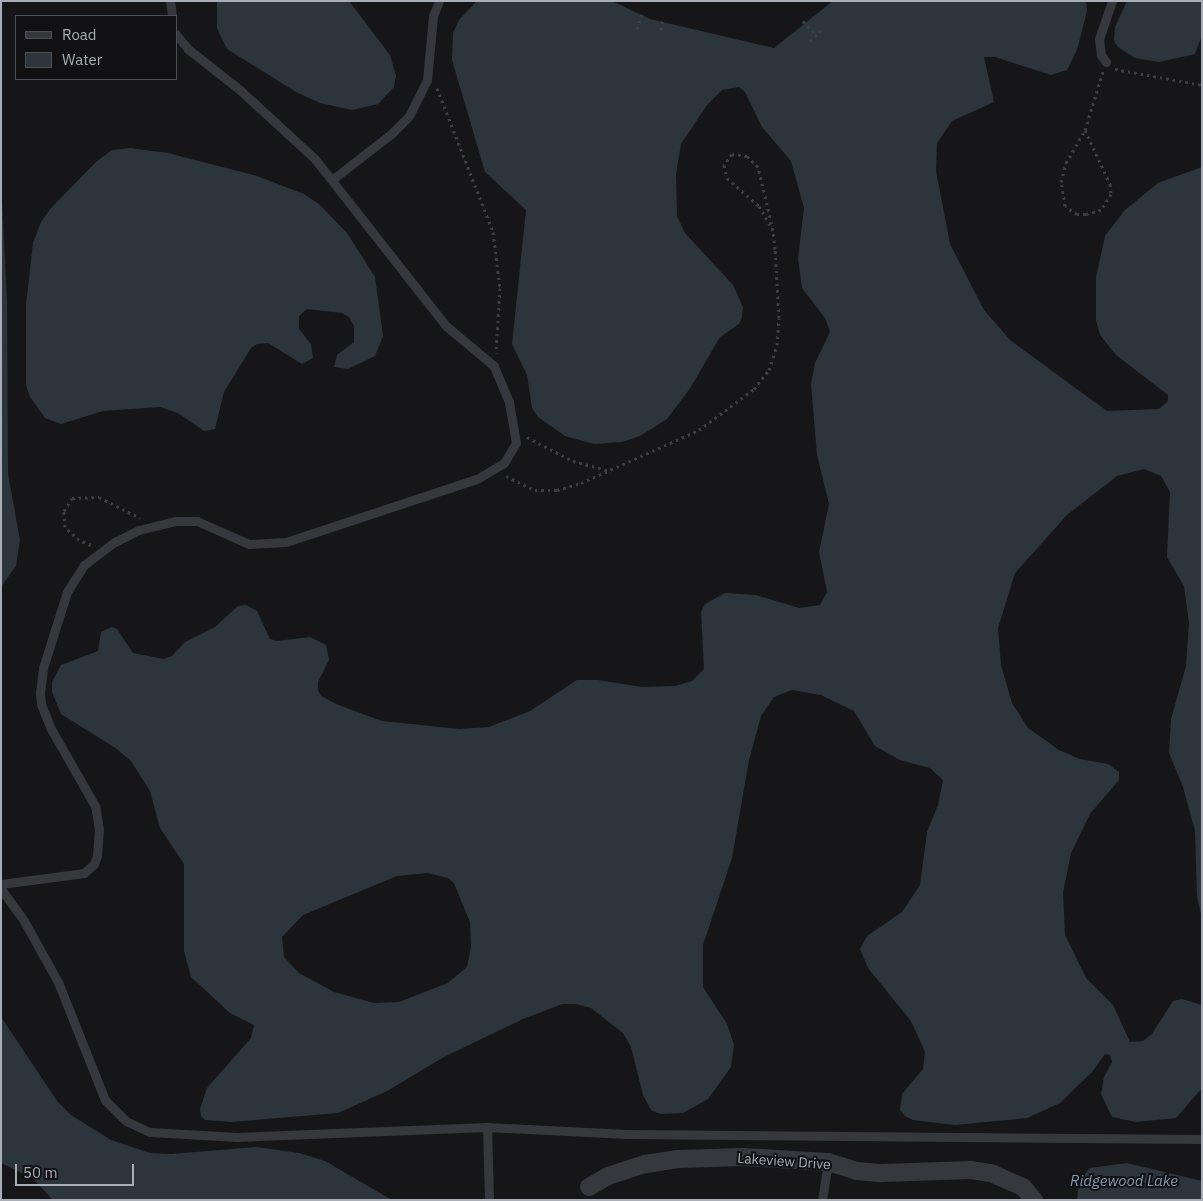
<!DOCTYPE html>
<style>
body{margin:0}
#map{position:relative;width:1203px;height:1201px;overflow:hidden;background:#161618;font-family:"IBM Plex Sans",sans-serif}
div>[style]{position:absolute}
.water>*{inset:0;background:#2c353c}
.path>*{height:3px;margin-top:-1.5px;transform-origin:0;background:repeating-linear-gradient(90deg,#3d3f44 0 2.5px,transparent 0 6.5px)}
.lane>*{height:9px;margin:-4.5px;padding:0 4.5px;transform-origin:4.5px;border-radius:4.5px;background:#37383d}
.street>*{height:18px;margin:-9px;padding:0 9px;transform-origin:9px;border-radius:9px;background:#37383d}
span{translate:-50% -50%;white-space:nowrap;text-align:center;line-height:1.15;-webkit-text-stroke:4px #111113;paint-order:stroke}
.street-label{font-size:14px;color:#a8adb8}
.water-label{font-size:15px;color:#7f9bb3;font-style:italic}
.frame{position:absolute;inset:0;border:2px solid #a8adb8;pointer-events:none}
.legend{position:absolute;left:15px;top:15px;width:162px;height:65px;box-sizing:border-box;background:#111113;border:1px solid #4d4f55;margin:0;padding:6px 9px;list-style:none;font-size:15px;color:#a8adb8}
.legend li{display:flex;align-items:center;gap:10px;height:25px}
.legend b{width:25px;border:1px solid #4d4f55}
.scale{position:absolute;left:15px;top:1164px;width:119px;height:22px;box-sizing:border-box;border:2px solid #a8adb8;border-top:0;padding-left:6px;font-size:15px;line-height:18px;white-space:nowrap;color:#a8adb8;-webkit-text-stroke:4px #111113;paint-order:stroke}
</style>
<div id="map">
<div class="water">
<div style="clip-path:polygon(217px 1px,349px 1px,390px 55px,396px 76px,394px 87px,378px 104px,352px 110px,320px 103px,296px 92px,227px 49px,217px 28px)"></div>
<div style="clip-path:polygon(evenodd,477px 1px,612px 1px,650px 19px,774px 48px,833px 1px,1086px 1px,1087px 11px,1077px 50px,1067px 70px,1051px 75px,995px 57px,984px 57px,994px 102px,952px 121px,937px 143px,936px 171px,950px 244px,984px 310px,1010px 340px,1107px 411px,1159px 409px,1168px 401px,1168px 395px,1116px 355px,1100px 335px,1096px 320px,1096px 277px,1105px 236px,1125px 210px,1158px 183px,1202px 167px,1202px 919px,1197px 896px,1195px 831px,1183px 787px,1169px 753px,1171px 719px,1186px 666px,1189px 623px,1184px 586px,1167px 557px,1170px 492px,1161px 476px,1144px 469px,1117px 476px,1067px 515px,1015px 573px,998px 628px,1001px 665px,1012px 703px,1028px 728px,1059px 750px,1080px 759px,1108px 764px,1119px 772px,1119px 780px,1090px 814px,1071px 853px,1063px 893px,1065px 935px,1086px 978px,1113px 1005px,1130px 1042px,1143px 1041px,1152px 1034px,1173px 1001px,1182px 999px,1202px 1005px,1202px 1088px,1176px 1118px,1136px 1122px,1112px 1117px,1101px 1094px,1104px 1077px,1112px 1062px,1110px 1055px,1105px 1054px,1092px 1072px,1060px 1103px,1027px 1118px,955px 1125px,913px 1120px,905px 1116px,900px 1110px,902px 1094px,923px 1069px,925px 1052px,911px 1021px,868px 968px,860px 949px,867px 936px,902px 912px,920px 885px,927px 832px,938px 805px,943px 780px,930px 768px,900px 760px,875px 746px,854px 711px,821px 695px,792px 690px,774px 697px,761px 716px,749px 760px,732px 858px,703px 945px,703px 987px,727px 1024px,734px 1045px,731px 1067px,708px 1099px,683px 1113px,660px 1114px,651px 1110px,643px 1095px,631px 1047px,623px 1033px,591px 1008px,576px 1004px,562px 1004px,523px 1019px,444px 1057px,387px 1091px,338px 1113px,231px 1122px,205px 1120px,201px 1116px,200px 1109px,207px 1088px,251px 1038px,254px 1025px,230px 1013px,191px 977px,184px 951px,184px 864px,160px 828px,150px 791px,131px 761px,117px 749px,61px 714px,52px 692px,52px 682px,61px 665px,98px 651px,101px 632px,112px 627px,117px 629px,133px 653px,164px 659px,172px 656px,185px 642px,215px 627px,238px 606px,246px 605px,257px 611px,270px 639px,277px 641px,310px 637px,326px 645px,329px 660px,318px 682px,318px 690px,321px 696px,336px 704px,382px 721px,460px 729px,489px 727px,530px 711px,577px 680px,598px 680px,642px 687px,675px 686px,692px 681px,704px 669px,701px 612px,705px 604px,725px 593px,756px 595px,799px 608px,820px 605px,827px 592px,819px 552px,829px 504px,817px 455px,811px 384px,815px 363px,830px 332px,825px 318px,802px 288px,798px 259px,804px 208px,791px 161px,762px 127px,745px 92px,739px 87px,722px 90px,707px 105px,681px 144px,676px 174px,677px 216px,685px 233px,733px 285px,743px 307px,742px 317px,739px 324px,720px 337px,691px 387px,667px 419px,640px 436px,622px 442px,594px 444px,565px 436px,538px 417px,532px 408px,527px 375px,512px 344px,526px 210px,485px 172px,452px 60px,453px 33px,459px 20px,477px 1px,428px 873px,448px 878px,454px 883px,470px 922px,471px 947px,467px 967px,448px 983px,399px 1002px,374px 1003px,334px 992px,299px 973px,284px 957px,282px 937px,303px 915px,397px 876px,428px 873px)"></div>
<div style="clip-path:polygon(1127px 1px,1202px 1px,1202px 35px,1195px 54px,1159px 62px,1135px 58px,1118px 47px,1114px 41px,1115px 27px)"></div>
<div style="clip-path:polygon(130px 148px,168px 153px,257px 176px,304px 194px,319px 204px,347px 233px,375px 277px,383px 336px,375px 356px,348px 369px,334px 367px,337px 355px,354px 342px,354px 326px,349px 317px,342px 313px,307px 309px,299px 316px,299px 329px,311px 344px,313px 358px,302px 364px,268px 343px,257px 344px,251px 348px,224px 392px,215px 429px,204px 431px,178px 413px,160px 407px,103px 411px,61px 424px,45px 418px,30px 397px,26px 385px,26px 305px,33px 243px,41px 222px,51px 208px,97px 161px,112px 150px)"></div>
<div style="clip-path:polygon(1px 179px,7px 301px,8px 474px,20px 540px,16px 566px,1px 587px)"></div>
<div style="clip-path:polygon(1px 1017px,57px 1101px,71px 1115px,111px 1140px,150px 1153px,171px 1154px,256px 1147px,299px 1153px,325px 1161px,392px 1200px,53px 1200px,32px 1178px,1px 1163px)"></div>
<div style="clip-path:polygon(1127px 1163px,1202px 1181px,1202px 1200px,1077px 1200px,1079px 1181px,1090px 1168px)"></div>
</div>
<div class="path">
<div style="left:803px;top:21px;width:19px;rotate:47deg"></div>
<div style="left:637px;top:29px;width:19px;rotate:-72deg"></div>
<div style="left:661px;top:30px;width:13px;rotate:-81deg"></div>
<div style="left:810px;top:41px;width:16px;rotate:-45deg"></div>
<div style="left:1115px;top:69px;width:88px;rotate:10.4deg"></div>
<div style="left:437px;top:88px;width:155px;rotate:68.7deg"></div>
<div style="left:493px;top:232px;width:56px;rotate:82.9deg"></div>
<div style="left:500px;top:288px;width:65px;rotate:93.5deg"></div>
<div style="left:1085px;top:130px;width:60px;rotate:65.2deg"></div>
<div style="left:1110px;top:184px;width:10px;rotate:84deg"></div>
<div style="left:1111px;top:194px;width:19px;rotate:122deg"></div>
<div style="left:1101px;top:210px;width:16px;rotate:165deg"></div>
<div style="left:1086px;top:214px;width:9px;rotate:180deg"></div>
<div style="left:1077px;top:214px;width:14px;rotate:-146deg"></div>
<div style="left:1065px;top:206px;width:24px;rotate:-99deg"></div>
<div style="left:1061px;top:182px;width:20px;rotate:-75deg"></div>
<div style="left:1066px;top:163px;width:38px;rotate:-60deg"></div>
<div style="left:1085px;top:130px;width:62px;rotate:-73deg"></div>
<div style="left:527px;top:437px;width:52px;rotate:27.6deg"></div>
<div style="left:573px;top:461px;width:39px;rotate:15deg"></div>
<div style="left:506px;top:476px;width:32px;rotate:26deg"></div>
<div style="left:535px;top:490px;width:22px"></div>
<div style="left:557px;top:490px;width:25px;rotate:-16deg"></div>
<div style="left:581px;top:483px;width:129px;rotate:-24.2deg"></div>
<div style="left:699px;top:430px;width:69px;rotate:-36.7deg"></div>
<div style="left:754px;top:389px;width:24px;rotate:-52deg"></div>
<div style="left:769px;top:370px;width:26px;rotate:-72deg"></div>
<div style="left:777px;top:345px;width:27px;rotate:-86deg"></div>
<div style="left:779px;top:318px;width:69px;rotate:-93.3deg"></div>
<div style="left:775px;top:249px;width:19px;rotate:-96deg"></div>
<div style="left:773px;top:230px;width:65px;rotate:-103.4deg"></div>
<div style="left:758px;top:167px;width:16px;rotate:-135deg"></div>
<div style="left:747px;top:156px;width:15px;rotate:-172deg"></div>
<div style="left:732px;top:154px;width:14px;rotate:126deg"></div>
<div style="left:724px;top:165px;width:13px;rotate:77deg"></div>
<div style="left:727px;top:178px;width:43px;rotate:41.2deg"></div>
<div style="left:759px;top:206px;width:28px;rotate:60deg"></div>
<div style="left:91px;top:545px;width:13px;rotate:-157deg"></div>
<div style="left:79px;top:540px;width:19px;rotate:-137deg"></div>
<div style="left:65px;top:527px;width:16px;rotate:-94deg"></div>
<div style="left:64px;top:511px;width:15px;rotate:-58deg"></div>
<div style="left:72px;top:498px;width:27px;rotate:-2deg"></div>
<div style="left:99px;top:497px;width:46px;rotate:27.1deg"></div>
</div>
<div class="lane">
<div style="left:170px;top:1px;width:15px;rotate:82deg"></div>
<div style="left:1106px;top:62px;width:9px;rotate:-126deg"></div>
<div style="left:1101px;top:55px;width:16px;rotate:-97deg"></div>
<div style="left:1099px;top:39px;width:40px;rotate:-71.1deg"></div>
<div style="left:333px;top:179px;width:73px;rotate:-37.8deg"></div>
<div style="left:391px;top:134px;width:25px;rotate:-45deg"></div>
<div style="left:409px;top:116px;width:40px;rotate:-63.4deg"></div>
<div style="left:427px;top:80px;width:64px;rotate:-84.6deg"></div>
<div style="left:433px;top:16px;width:16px;rotate:-68deg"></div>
<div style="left:1px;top:884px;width:84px;rotate:-7.5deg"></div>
<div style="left:84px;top:873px;width:13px;rotate:-42deg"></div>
<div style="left:94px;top:864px;width:9px;rotate:-69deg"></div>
<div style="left:97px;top:856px;width:26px;rotate:-86deg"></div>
<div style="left:99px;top:830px;width:24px;rotate:-99deg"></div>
<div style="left:95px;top:806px;width:89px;rotate:-119.7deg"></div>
<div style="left:51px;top:729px;width:27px;rotate:-112deg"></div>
<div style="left:41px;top:704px;width:11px;rotate:-95deg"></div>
<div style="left:40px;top:693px;width:25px;rotate:-83deg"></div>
<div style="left:43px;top:668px;width:80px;rotate:-72.5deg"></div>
<div style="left:67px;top:592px;width:32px;rotate:-58deg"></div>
<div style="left:84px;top:565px;width:39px;rotate:-37deg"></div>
<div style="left:115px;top:542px;width:27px;rotate:-27deg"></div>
<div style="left:139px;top:530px;width:37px;rotate:-14deg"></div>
<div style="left:175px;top:521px;width:22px"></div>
<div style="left:197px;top:521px;width:57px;rotate:23.9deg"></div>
<div style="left:249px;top:544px;width:37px;rotate:-3deg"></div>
<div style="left:286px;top:542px;width:201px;rotate:-18.3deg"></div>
<div style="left:477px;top:479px;width:31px;rotate:-31deg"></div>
<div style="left:504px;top:463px;width:23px;rotate:-59deg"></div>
<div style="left:516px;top:443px;width:42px;rotate:-99.7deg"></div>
<div style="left:509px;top:402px;width:39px;rotate:-113deg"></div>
<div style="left:494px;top:366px;width:62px;rotate:-140.2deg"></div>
<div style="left:446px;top:326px;width:212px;rotate:-128.1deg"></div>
<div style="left:315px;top:159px;width:102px;rotate:-137.4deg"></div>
<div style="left:240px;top:90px;width:66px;rotate:-141.7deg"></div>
<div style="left:188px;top:49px;width:19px;rotate:-129deg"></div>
<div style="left:1px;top:889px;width:39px;rotate:54deg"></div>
<div style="left:24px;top:921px;width:70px;rotate:60.9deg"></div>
<div style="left:58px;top:982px;width:127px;rotate:68.3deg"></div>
<div style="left:105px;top:1100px;width:30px;rotate:45deg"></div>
<div style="left:126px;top:1121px;width:26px;rotate:25deg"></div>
<div style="left:150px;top:1132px;width:87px;rotate:3.3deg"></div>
<div style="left:237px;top:1137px;width:250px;rotate:-2.3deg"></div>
<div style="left:487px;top:1127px;width:140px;rotate:2.9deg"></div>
<div style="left:627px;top:1134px;width:575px;rotate:0.5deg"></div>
<div style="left:487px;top:1127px;width:73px;rotate:88.4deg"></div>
<div style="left:822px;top:1200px;width:38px;rotate:-81deg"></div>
</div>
<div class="street">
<div style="left:589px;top:1187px;width:22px;rotate:-30deg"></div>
<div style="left:608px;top:1176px;width:40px;rotate:-18deg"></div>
<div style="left:646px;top:1164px;width:32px;rotate:-9deg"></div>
<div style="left:678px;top:1159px;width:66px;rotate:-1.7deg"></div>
<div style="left:744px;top:1157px;width:84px;rotate:3.4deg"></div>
<div style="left:828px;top:1162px;width:30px;rotate:17deg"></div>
<div style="left:857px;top:1171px;width:25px;rotate:5deg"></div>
<div style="left:882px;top:1173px;width:89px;rotate:-1.9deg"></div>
<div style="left:971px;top:1170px;width:20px;rotate:9deg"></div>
<div style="left:991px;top:1173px;width:35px;rotate:24deg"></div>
<div style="left:1023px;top:1187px;width:17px;rotate:50deg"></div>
</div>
<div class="street-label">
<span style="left:784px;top:1161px;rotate:4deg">Lakeview Drive</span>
</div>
<div class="water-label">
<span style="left:1124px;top:1181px">Ridgewood Lake</span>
</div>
<div class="frame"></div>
<ul class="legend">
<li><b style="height:6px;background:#37383d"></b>Road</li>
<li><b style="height:14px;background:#2c353c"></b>Water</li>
</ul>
<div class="scale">50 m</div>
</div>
